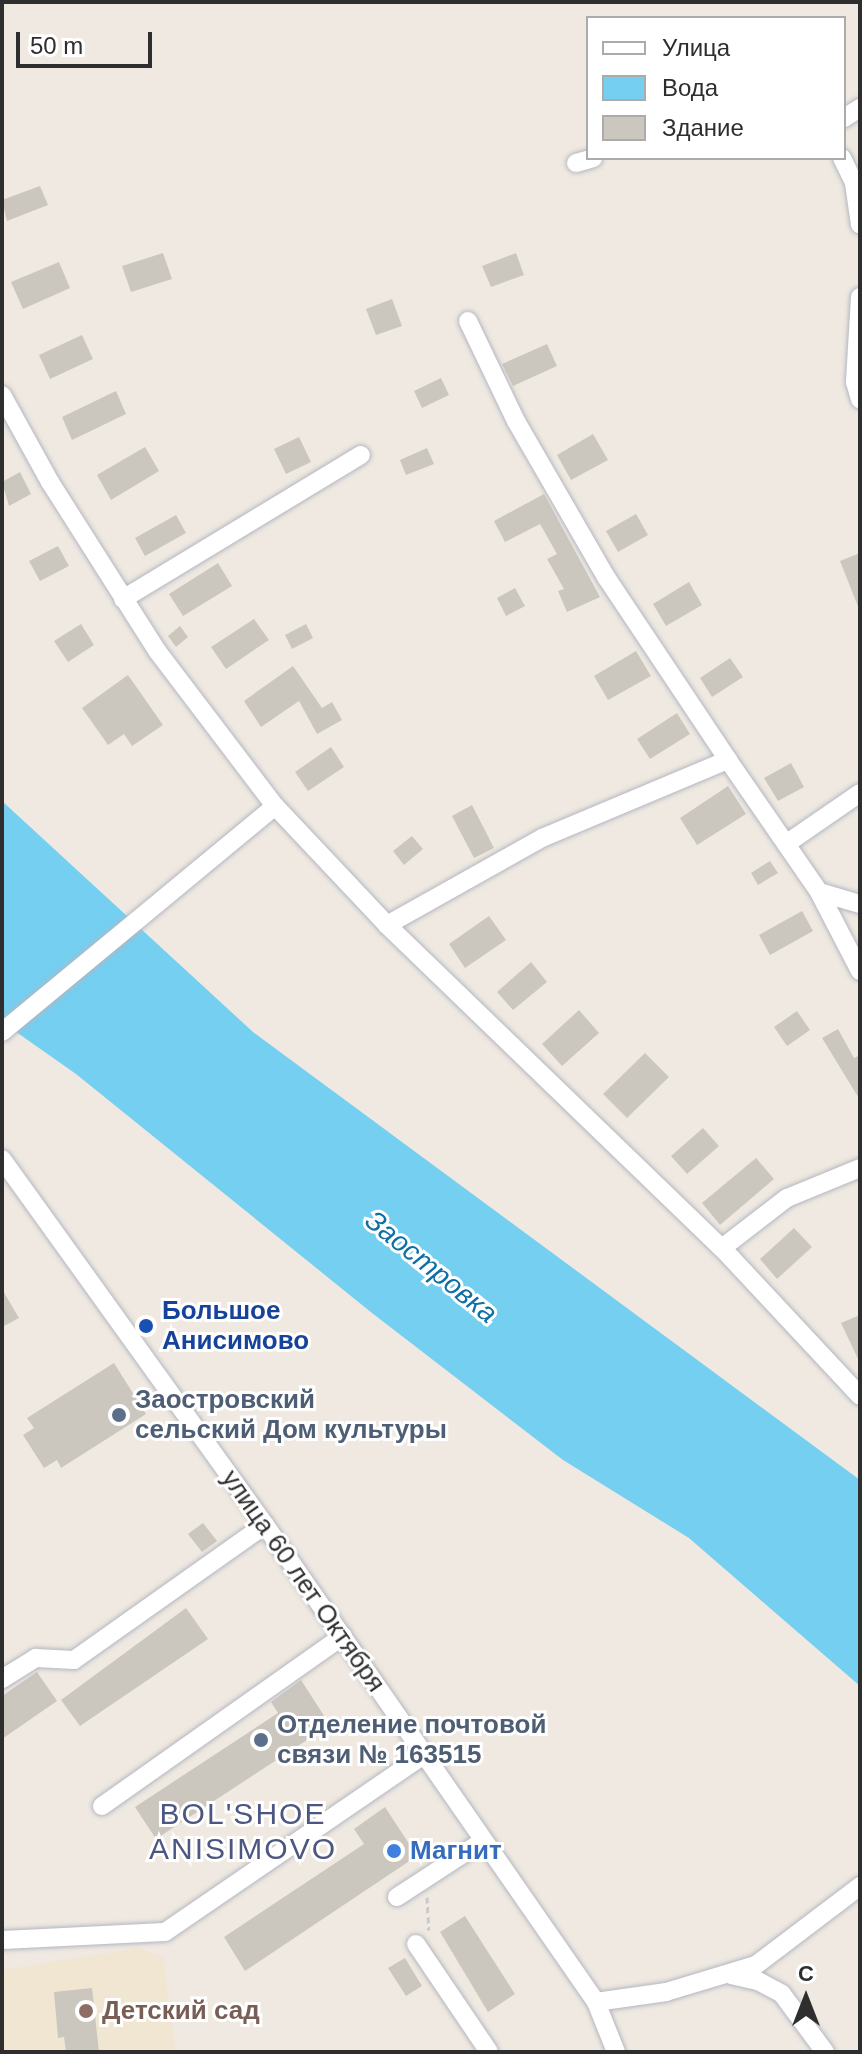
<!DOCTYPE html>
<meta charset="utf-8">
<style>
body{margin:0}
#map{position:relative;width:862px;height:2054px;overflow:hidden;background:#efe9e1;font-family:Helvetica,sans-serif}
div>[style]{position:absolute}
.education>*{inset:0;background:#f0e6d1}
.water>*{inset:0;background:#75cff0}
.building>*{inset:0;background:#cbc7bf}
.path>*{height:3px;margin-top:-1.5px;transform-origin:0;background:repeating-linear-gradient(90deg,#c9c9c9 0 6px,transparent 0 10px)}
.roads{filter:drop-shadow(0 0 2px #b4b7c1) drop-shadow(0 0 2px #b4b7c1)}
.minor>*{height:18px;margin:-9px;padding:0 9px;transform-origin:9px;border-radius:9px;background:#fff}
.dots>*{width:22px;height:22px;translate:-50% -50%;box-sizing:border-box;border:4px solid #fff;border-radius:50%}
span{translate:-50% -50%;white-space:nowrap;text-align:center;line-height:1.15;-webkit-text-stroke:6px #fff;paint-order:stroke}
.transit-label{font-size:26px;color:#164399;font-weight:700}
.left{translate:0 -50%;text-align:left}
.service-label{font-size:26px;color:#4e5e75;font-weight:700}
.street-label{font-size:26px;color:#2e2e2e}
.shop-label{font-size:26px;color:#366cbe;font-weight:700}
.education-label{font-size:26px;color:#785e54;font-weight:700}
.water-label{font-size:28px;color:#0d6fa3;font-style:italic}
.quarter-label{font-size:30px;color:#4d5680;letter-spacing:2px}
.frame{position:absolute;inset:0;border:4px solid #2e2e2e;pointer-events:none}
.legend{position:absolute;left:586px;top:16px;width:260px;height:144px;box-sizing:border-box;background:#fff;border:2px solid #ababab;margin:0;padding:10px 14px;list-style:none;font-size:24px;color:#2e2e2e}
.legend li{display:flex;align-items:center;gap:16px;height:40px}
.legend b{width:40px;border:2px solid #ababab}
.north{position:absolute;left:766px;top:1958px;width:80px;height:80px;-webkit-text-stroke:6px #fff;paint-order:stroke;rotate:0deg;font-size:22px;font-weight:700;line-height:32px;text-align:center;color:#2e2e2e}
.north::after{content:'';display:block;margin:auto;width:28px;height:36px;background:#2e2e2e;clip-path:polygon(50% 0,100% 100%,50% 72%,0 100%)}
.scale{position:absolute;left:16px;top:32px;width:136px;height:36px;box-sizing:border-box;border:4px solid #2e2e2e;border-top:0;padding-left:10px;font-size:24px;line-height:28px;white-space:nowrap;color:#2e2e2e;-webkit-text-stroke:6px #fff;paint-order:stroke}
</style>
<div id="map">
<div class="education">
<div style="clip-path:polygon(139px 1948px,163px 1957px,176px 2052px,2px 2052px,2px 1970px)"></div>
</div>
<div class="water">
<div style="clip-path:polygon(2px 801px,253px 1032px,860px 1480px,860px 1686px,689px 1538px,563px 1460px,372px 1313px,76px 1074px,2px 1022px)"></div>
</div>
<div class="building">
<div style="clip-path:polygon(40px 186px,48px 205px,7px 221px,2px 200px)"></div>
<div style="clip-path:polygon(163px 253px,172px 279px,131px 292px,122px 266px)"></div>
<div style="clip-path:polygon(516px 253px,524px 275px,491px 287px,482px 266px)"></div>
<div style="clip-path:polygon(59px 262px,70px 288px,23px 309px,11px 282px)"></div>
<div style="clip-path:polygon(392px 299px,402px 326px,376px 335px,366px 309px)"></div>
<div style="clip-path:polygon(82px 335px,93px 359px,50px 379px,39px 355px)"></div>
<div style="clip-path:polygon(547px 344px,557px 366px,513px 386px,502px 364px)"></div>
<div style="clip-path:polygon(441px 378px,449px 395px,422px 408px,414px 391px)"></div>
<div style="clip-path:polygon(116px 391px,126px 414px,72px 440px,62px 417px)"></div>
<div style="clip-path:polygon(593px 434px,608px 460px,571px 480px,557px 455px)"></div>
<div style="clip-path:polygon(299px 437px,311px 462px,286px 474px,274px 449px)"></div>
<div style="clip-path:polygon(145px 447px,159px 471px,111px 500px,97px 475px)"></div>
<div style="clip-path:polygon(427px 448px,434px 464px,406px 475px,400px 460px)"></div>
<div style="clip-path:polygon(20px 472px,31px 494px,9px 506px,2px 482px)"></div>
<div style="clip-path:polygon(544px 494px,600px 597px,567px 612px,558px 591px,564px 589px,547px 559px,557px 554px,540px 524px,505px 542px,494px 521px)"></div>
<div style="clip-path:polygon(636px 514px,648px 535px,618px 552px,606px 531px)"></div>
<div style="clip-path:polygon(176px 515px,186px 533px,145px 556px,135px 538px)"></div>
<div style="clip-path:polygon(58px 546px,69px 566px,40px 581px,29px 561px)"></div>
<div style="clip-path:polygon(860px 553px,860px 608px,859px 609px,840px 561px)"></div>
<div style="clip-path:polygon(218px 563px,232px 586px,183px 616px,169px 594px)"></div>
<div style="clip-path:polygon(689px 582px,702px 605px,666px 626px,653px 604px)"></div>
<div style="clip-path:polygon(515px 588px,525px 606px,506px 616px,497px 598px)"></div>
<div style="clip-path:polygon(254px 619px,269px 640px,226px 669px,211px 647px)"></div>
<div style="clip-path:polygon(81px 624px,94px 645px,68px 662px,54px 641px)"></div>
<div style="clip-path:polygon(306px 624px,313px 638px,292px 649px,285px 635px)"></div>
<div style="clip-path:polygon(180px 626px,188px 637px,176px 647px,168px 636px)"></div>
<div style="clip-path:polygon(636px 651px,651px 676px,608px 700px,594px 676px)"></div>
<div style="clip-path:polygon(730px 658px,743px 677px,712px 697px,700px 678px)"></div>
<div style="clip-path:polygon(293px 666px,322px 708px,332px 702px,342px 720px,317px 734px,299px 701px,261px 727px,244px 701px)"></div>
<div style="clip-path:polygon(128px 675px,163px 725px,132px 746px,124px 734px,108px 745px,82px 708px)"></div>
<div style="clip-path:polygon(677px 713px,690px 734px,650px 759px,637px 739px)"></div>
<div style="clip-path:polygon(331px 747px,344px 767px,308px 791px,295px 772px)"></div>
<div style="clip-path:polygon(791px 763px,804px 787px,778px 801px,764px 778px)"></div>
<div style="clip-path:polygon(728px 786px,746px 814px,697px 845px,680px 818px)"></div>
<div style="clip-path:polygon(472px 805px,494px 848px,474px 858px,452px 816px)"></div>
<div style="clip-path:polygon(412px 836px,423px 849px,404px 865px,393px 851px)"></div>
<div style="clip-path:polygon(770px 861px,778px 873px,758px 885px,751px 873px)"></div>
<div style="clip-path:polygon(802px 911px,813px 931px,770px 955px,759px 935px)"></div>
<div style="clip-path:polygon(489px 916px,506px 940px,465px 968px,449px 944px)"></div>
<div style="clip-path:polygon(531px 962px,547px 982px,513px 1010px,497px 992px)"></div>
<div style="clip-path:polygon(579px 1010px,599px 1033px,562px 1066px,542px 1044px)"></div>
<div style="clip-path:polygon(797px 1011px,810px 1030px,787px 1046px,774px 1027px)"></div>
<div style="clip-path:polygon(838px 1029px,854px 1058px,860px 1055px,860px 1100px,822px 1038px)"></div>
<div style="clip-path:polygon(645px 1053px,669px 1077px,627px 1118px,603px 1094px)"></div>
<div style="clip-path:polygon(703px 1128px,719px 1146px,687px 1174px,671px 1156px)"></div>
<div style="clip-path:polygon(756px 1158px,774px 1179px,720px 1225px,702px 1203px)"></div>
<div style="clip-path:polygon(794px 1228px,812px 1247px,777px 1279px,760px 1259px)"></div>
<div style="clip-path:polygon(2px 1289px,19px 1318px,2px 1327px)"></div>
<div style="clip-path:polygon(860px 1315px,860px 1363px,841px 1323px)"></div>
<div style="clip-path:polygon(114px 1363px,146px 1414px,61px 1468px,57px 1460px,44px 1468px,23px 1435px,34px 1428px,27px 1418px)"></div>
<div style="clip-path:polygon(203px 1523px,217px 1541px,202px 1552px,188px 1534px)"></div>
<div style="clip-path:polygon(186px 1608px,208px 1639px,80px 1726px,61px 1700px)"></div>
<div style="clip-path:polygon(37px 1672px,57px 1701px,2px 1739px,2px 1696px)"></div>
<div style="clip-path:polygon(301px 1680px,330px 1725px,156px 1839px,135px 1807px,278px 1713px,271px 1702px)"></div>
<div style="clip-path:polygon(385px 1807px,417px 1856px,245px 1971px,224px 1937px,364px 1844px,354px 1829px)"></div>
<div style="clip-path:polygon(465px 1916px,515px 1994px,488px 2012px,440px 1932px)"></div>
<div style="clip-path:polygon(405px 1958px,422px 1986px,406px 1996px,388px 1968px)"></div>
<div style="clip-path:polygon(92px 1988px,99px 2052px,66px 2052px,64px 2037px,58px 2038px,54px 1992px)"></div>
</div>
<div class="path">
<div style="left:427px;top:1897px;width:33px;rotate:87deg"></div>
</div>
<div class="roads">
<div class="minor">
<div style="left:844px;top:118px;width:19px;rotate:-32deg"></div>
<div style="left:842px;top:158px;width:28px;rotate:64deg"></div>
<div style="left:854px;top:183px;width:42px;rotate:81.9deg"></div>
<div style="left:576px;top:163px;width:18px;rotate:-16deg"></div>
<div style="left:860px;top:297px;width:85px;rotate:93.4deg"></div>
<div style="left:855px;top:382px;width:18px;rotate:74deg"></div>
<div style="left:468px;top:321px;width:111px;rotate:64.4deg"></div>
<div style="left:516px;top:421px;width:180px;rotate:60deg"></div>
<div style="left:606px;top:577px;width:220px;rotate:56.3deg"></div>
<div style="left:2px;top:395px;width:99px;rotate:61.1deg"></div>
<div style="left:50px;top:482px;width:201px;rotate:57.6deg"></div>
<div style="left:158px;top:652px;width:193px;rotate:52.8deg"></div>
<div style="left:275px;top:806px;width:163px;rotate:46.7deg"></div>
<div style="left:387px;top:925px;width:465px;rotate:44deg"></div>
<div style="left:722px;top:1248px;width:202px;rotate:47deg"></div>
<div style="left:123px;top:599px;width:278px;rotate:-31.2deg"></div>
<div style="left:786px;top:844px;width:90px;rotate:-34.6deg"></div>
<div style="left:819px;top:892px;width:89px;rotate:62.6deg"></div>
<div style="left:387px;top:925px;width:178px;rotate:-29.3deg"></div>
<div style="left:542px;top:838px;width:202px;rotate:-22.8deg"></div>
<div style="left:728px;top:760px;width:160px;rotate:55.4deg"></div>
<div style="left:819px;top:892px;width:43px;rotate:16.3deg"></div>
<div style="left:2px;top:1032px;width:354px;rotate:-39.6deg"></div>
<div style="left:2px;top:1159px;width:451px;rotate:54.3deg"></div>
<div style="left:265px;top:1525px;width:581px;rotate:55.24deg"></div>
<div style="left:596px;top:2002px;width:54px;rotate:68.2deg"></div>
<div style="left:722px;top:1248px;width:82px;rotate:-37.6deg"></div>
<div style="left:787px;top:1198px;width:79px;rotate:-22.3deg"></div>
<div style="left:2px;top:1679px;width:40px;rotate:-32deg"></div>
<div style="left:36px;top:1658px;width:38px;rotate:3deg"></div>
<div style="left:74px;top:1660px;width:234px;rotate:-35.3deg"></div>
<div style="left:102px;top:1806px;width:295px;rotate:-35.2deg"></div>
<div style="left:397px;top:1897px;width:103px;rotate:-33.1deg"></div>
<div style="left:2px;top:1940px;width:163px;rotate:-2.8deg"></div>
<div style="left:165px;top:1932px;width:315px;rotate:-34.4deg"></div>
<div style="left:416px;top:1944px;width:130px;rotate:55.9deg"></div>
<div style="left:731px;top:1975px;width:28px;rotate:13deg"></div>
<div style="left:758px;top:1981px;width:27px;rotate:28deg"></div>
<div style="left:782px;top:1994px;width:72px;rotate:53.4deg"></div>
<div style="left:596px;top:2002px;width:71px;rotate:-8.1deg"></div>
<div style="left:666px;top:1992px;width:94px;rotate:-16.7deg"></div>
<div style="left:756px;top:1965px;width:131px;rotate:-37.2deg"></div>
</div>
</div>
<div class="dots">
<div style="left:146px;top:1326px;background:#1a4fb4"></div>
<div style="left:119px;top:1415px;background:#5c6f8a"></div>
<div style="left:261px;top:1740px;background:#5c6f8a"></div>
<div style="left:394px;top:1851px;background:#3f7fe0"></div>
<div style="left:86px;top:2011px;background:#8d6e63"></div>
</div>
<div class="transit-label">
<span class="left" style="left:162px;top:1326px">Большое<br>Анисимово</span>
</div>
<div class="service-label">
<span class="left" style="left:135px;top:1415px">Заостровский<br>сельский Дом культуры</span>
<span class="left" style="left:277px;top:1740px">Отделение почтовой<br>связи № 163515</span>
</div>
<div class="street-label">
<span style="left:303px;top:1581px;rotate:55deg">улица 60 лет Октября</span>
</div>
<div class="shop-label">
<span class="left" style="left:410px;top:1851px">Магнит</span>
</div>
<div class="education-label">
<span class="left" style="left:102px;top:2011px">Детский сад</span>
</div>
<div class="water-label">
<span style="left:431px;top:1267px;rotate:39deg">Заостровка</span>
</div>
<div class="quarter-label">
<span style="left:243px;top:1831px">BOL'SHOE<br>ANISIMOVO</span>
</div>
<div class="frame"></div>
<ul class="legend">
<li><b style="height:10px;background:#fff"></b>Улица</li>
<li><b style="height:22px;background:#75cff0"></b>Вода</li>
<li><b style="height:22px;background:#cbc7bf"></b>Здание</li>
</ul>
<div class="north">С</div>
<div class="scale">50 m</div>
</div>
